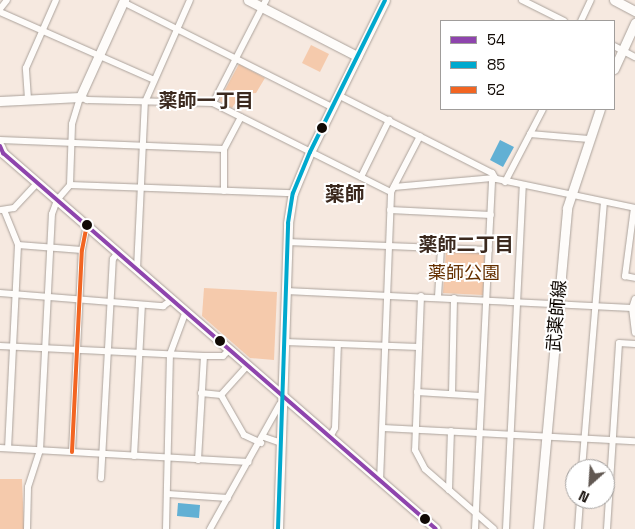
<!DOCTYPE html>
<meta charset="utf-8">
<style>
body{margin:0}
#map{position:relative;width:635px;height:529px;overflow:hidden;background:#f6e9e0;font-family:"Space Grotesk","Noto Sans JP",sans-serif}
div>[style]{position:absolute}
.green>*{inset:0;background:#f5caac}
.water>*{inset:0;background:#62b0d4}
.roads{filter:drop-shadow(0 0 1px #aba29b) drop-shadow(0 0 1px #aba29b)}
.street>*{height:6px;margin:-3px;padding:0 3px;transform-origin:3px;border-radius:3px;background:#fefcfa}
.secondary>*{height:9px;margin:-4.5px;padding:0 4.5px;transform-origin:4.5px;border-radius:4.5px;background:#fefcfa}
.bus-1>*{height:4px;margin:-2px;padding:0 2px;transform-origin:2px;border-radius:2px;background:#8e44ad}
.bus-2>*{height:4px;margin:-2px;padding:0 2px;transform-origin:2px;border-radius:2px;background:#00a9ce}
.bus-3>*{height:4px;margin:-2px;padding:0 2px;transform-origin:2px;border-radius:2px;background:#f26522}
.dots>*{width:14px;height:14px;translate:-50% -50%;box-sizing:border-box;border:2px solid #fff;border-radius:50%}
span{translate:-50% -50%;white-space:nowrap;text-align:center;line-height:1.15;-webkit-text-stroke:4px #fff;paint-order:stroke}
.park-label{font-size:18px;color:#653000}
.street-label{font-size:18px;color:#110a05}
.neighbourhood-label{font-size:19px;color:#3b291e;font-weight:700}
.quarter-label{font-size:20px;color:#3b291e;font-weight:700}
.legend{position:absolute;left:440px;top:20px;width:175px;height:90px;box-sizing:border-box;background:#fff;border:1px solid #a09d9b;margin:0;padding:6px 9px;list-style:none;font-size:15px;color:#110a05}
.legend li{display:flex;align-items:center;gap:10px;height:25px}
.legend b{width:25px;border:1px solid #a09d9b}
.north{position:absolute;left:565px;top:459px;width:50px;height:50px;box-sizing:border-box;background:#fff;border:1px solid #a09d9b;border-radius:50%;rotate:206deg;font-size:14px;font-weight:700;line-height:20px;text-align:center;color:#110a05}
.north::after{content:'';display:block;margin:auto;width:18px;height:22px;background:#615852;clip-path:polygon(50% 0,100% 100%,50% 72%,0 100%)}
</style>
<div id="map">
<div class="green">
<div style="clip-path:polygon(311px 45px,329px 54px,320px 72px,302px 63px)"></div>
<div style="clip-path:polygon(239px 64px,265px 78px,256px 93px,241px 94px,232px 108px,219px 101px)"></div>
<div style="clip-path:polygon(446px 251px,485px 253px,483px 295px,443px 293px)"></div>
<div style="clip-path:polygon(204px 288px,277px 292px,274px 360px,250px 358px,202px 316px)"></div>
<div style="clip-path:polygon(0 479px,22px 479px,24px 529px,0 529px)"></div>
</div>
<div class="water">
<div style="clip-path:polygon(500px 140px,514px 147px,503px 167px,490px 160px)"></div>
<div style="clip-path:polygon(178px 503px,200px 505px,199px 518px,177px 516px)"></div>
</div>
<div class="roads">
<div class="street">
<div style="left:522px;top:0;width:47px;rotate:26.6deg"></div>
<div style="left:123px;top:2px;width:234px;rotate:26.7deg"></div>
<div style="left:0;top:9px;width:11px;rotate:-52deg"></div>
<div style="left:0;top:12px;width:168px;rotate:23.8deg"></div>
<div style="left:581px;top:21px;width:23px;rotate:-65deg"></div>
<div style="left:614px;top:46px;width:24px;rotate:28deg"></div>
<div style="left:338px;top:95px;width:173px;rotate:26.9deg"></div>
<div style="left:492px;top:173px;width:7px;rotate:56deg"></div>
<div style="left:28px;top:99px;width:31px;rotate:-94deg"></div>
<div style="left:26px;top:68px;width:74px;rotate:-66.2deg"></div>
<div style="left:213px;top:103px;width:116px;rotate:-62.8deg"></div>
<div style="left:530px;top:134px;width:59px;rotate:4.8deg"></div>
<div style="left:0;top:140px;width:224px;rotate:2.3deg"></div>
<div style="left:224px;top:149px;width:36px;rotate:-62deg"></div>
<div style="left:361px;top:177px;width:64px;rotate:-63.8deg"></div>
<div style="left:505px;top:182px;width:82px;rotate:-62.5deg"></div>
<div style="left:70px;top:185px;width:61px;rotate:-88.1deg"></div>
<div style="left:72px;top:124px;width:28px;rotate:-73deg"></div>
<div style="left:80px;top:97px;width:8px;rotate:23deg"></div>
<div style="left:87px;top:100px;width:126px;rotate:1.4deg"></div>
<div style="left:213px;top:103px;width:199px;rotate:26.6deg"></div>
<div style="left:394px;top:187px;width:98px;rotate:-5.2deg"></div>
<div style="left:492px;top:178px;width:146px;rotate:11.8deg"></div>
<div style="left:224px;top:191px;width:42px;rotate:-90deg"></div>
<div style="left:634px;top:208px;width:69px;rotate:97.5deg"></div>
<div style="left:625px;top:276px;width:10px;rotate:11deg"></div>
<div style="left:1px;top:210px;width:13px;rotate:-9deg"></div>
<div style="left:14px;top:208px;width:34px;rotate:-47deg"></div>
<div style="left:4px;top:210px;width:38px;rotate:68deg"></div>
<div style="left:18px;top:245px;width:203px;rotate:92.8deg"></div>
<div style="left:390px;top:210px;width:101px;rotate:2.8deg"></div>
<div style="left:287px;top:242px;width:202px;rotate:2.3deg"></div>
<div style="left:18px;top:245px;width:64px;rotate:4.5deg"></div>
<div style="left:137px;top:269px;width:167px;rotate:-87.3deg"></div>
<div style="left:145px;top:102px;width:111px;rotate:-66.2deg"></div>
<div style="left:286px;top:291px;width:346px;rotate:2.8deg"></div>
<div style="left:0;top:293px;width:164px;rotate:4.6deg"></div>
<div style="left:163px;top:306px;width:12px;rotate:-35deg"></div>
<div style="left:421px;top:296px;width:154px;rotate:92.2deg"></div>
<div style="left:415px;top:450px;width:21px;rotate:62deg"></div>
<div style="left:425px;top:469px;width:91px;rotate:41deg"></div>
<div style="left:438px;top:297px;width:49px;rotate:-86.5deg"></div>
<div style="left:635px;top:299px;width:9px;rotate:108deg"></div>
<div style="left:632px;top:308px;width:25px;rotate:83deg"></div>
<div style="left:285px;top:342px;width:134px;rotate:2.1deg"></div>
<div style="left:0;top:346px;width:204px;rotate:2.8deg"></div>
<div style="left:204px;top:356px;width:19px"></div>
<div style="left:223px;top:356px;width:10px;rotate:-45deg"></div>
<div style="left:417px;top:392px;width:64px;rotate:3.6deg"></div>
<div style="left:201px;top:393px;width:20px;rotate:6deg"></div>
<div style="left:221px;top:395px;width:40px;rotate:-48deg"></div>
<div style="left:452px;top:394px;width:96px;rotate:-88.8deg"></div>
<div style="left:221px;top:395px;width:46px;rotate:60.1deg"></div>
<div style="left:244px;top:435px;width:19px;rotate:25deg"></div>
<div style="left:383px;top:428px;width:252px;rotate:3deg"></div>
<div style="left:264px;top:437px;width:18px;rotate:19deg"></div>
<div style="left:330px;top:437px;width:10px;rotate:-61deg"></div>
<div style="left:335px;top:428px;width:84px;rotate:-88deg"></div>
<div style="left:0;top:448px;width:249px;rotate:3.2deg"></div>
<div style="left:72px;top:452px;width:202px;rotate:-87.2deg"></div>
<div style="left:82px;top:250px;width:25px;rotate:-79deg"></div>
<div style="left:134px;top:456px;width:151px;rotate:-87deg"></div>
<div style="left:198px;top:460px;width:104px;rotate:-86.7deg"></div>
<div style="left:582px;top:469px;width:268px;rotate:-85.3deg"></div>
<div style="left:101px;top:478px;width:219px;rotate:-86.9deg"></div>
<div style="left:113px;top:259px;width:9px;rotate:-54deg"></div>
<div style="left:380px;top:481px;width:289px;rotate:-87.8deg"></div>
<div style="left:391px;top:192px;width:63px;rotate:-62.6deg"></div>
<div style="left:449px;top:490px;width:59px;rotate:-88.1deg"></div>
<div style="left:168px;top:494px;width:60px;rotate:3.8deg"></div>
<div style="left:27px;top:529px;width:42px;rotate:-88.6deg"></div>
<div style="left:28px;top:487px;width:39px;rotate:-72deg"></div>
<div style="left:40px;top:450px;width:236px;rotate:-87.1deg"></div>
<div style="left:52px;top:214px;width:15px;rotate:-70deg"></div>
<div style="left:57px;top:200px;width:20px;rotate:-49deg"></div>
<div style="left:70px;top:185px;width:223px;rotate:2.1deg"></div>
<div style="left:166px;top:529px;width:175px;rotate:-88.7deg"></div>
<div style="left:170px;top:354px;width:46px;rotate:-69.6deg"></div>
<div style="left:210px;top:529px;width:143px;rotate:-60.8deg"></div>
<div style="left:475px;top:529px;width:351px;rotate:-87.2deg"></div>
<div style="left:506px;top:529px;width:343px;rotate:-87.2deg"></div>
<div style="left:578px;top:529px;width:30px;rotate:-86deg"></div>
<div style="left:607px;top:529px;width:186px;rotate:-86.3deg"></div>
<div style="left:619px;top:343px;width:16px;rotate:4deg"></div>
</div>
<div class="secondary">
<div style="left:248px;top:0;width:123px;rotate:27.2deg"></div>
<div style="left:614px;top:0;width:24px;rotate:28deg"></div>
<div style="left:614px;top:69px;width:51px;rotate:-65.5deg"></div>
<div style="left:0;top:101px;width:80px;rotate:-2.9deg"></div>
<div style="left:80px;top:97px;width:107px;rotate:-65.6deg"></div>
<div style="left:0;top:146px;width:8px;rotate:67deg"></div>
<div style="left:3px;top:153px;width:573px;rotate:40.97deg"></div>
<div style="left:278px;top:529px;width:306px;rotate:-88.1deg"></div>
<div style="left:288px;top:223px;width:30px;rotate:-81deg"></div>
<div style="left:293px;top:193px;width:44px;rotate:-67.5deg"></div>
<div style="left:310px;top:152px;width:169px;rotate:-63.7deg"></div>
<div style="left:538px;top:529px;width:322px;rotate:-84.8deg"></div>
<div style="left:567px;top:208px;width:104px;rotate:-71.6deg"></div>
</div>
</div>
<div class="bus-1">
<div style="left:0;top:146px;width:8px;rotate:67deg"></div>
<div style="left:3px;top:153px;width:573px;rotate:40.97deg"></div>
</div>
<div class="bus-2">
<div style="left:278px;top:529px;width:306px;rotate:-88.1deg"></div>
<div style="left:288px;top:223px;width:30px;rotate:-81deg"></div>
<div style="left:293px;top:193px;width:44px;rotate:-67.5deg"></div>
<div style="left:310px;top:152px;width:169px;rotate:-63.7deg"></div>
</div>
<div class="bus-3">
<div style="left:72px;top:452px;width:202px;rotate:-87.2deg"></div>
<div style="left:82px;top:250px;width:25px;rotate:-79deg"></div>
</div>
<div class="dots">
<div style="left:322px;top:128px;background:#110a05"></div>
<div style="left:87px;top:225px;background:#110a05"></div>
<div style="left:220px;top:341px;background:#110a05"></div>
<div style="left:425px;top:519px;background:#110a05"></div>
</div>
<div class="park-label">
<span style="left:464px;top:273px">薬師公園</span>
</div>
<div class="street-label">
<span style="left:557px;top:316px;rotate:-85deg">武薬師線</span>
</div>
<div class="neighbourhood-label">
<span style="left:206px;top:101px">薬師一丁目</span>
<span style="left:466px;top:245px">薬師二丁目</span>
</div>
<div class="quarter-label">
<span style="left:345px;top:194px">薬師</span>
</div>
<ul class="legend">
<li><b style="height:6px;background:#8e44ad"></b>54</li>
<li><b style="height:6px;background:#00a9ce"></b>85</li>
<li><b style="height:6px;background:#f26522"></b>52</li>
</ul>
<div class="north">N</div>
</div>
